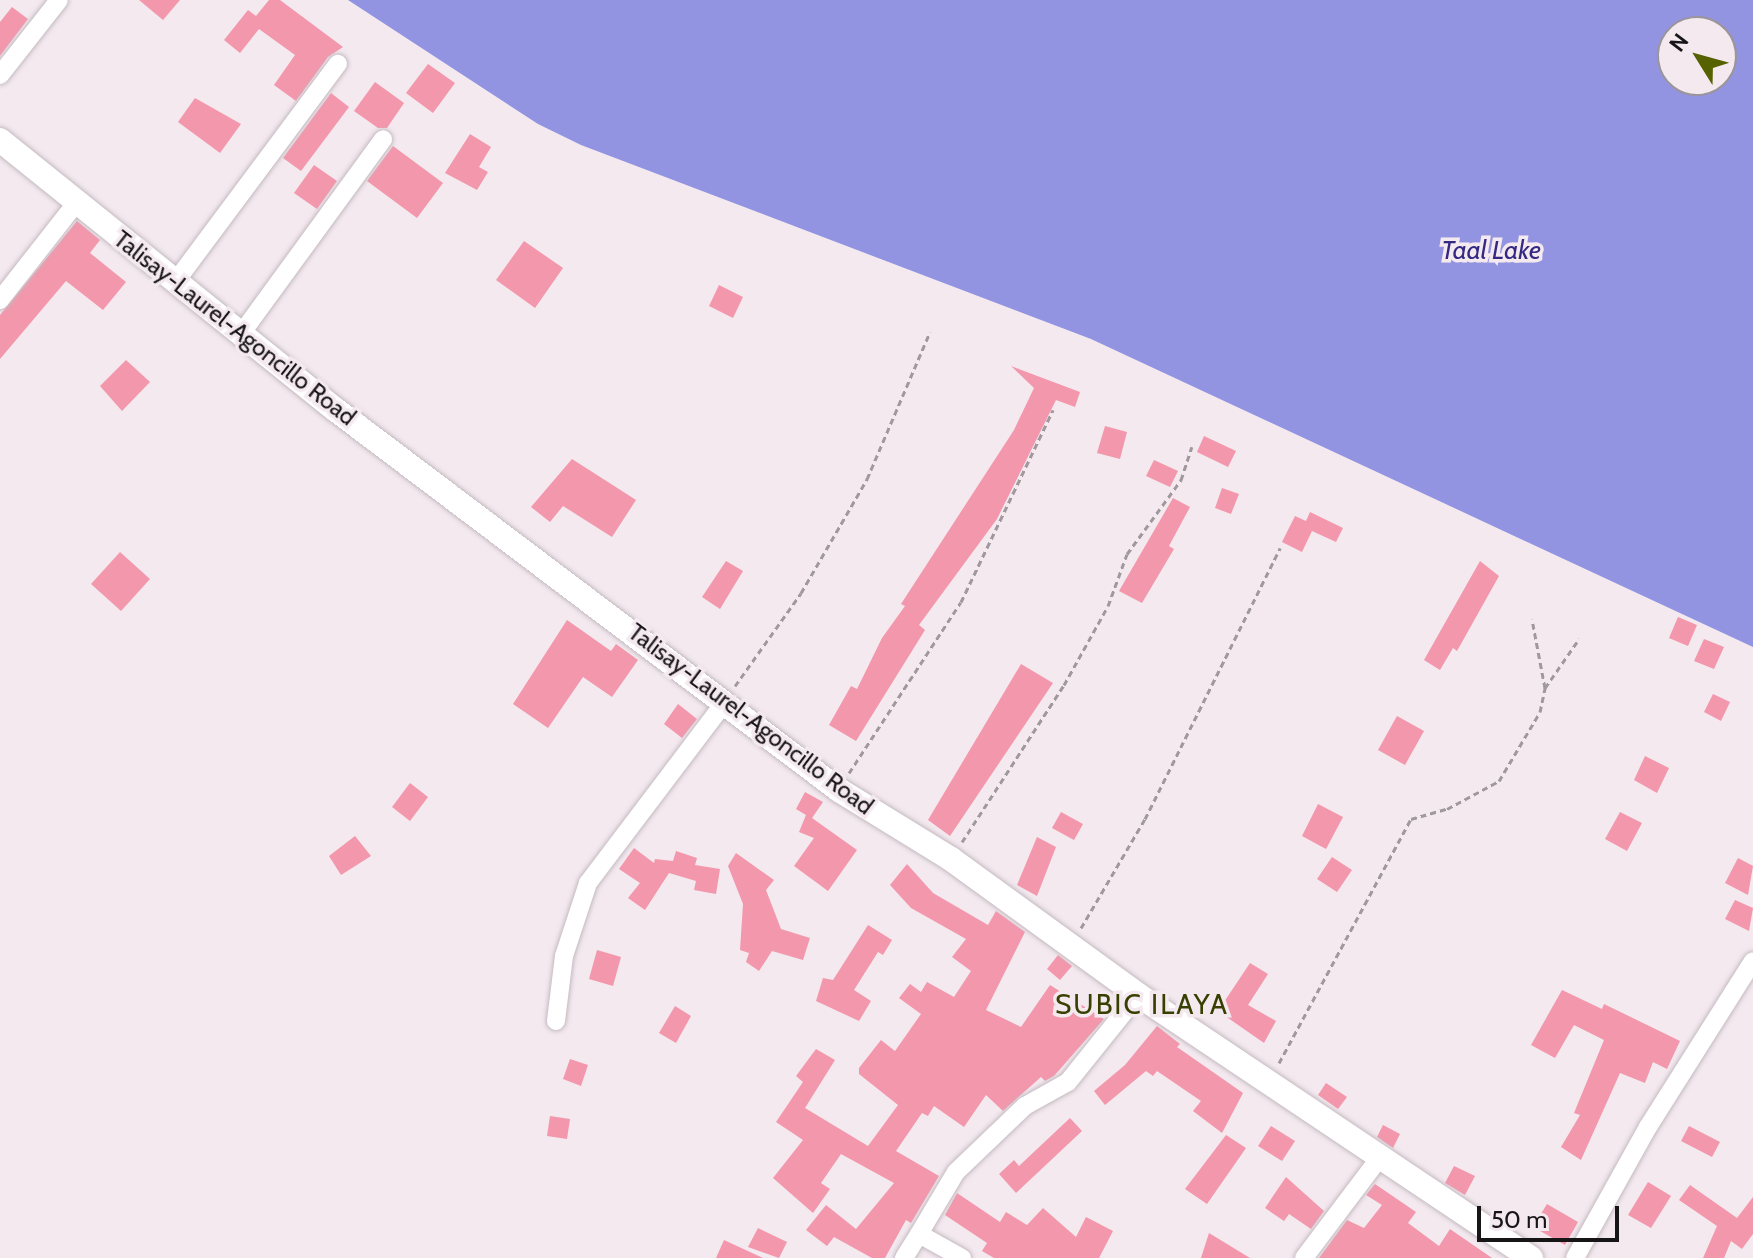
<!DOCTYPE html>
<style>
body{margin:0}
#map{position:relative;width:1753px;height:1258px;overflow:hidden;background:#f3e9ef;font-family:Cabin,sans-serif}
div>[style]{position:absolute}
.water>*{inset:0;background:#9294e2}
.building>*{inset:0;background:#f397ac}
.path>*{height:3px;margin-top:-1.5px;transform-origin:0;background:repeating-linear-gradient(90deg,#9f989c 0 6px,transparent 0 10px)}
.roads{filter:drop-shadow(0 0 2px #c4bac0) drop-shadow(0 0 2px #c4bac0)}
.street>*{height:18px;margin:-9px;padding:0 9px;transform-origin:9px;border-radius:9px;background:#fff}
.secondary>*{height:24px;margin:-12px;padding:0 12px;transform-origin:12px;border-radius:12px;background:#fff}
span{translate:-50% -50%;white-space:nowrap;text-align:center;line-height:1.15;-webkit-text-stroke:7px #f3e9ef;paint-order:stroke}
.street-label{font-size:24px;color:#181517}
.water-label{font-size:26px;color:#342982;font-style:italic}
.quarter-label{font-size:28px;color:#384001;letter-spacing:2px}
.north{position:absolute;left:1657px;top:16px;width:80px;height:80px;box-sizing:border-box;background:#f3e9ef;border:2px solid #9b9499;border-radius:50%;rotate:307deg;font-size:22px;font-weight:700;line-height:32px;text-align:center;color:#181517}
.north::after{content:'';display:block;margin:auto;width:28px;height:36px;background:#566100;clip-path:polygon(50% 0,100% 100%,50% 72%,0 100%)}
.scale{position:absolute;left:1477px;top:1206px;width:142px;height:36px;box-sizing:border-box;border:4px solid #181517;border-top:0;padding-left:10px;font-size:24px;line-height:28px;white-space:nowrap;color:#181517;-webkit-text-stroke:6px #f3e9ef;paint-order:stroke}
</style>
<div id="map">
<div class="water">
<div style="clip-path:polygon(evenodd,348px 0,1753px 0,1753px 647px,1091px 339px,581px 145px,538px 124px,348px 0,1673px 32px,1721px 32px,1721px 80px,1673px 80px,1673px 32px)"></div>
</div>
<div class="building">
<div style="clip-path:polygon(139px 0,180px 0,163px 20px)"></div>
<div style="clip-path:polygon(269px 0,280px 0,343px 47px,328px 57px,296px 101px,274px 85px,295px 55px,259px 29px,240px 53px,224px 40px,248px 10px,256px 16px)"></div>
<div style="clip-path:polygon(12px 7px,28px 19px,0 56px,0 22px)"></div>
<div style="clip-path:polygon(428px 64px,455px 83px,433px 113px,406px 93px)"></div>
<div style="clip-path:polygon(375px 82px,404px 103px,387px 128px,378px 128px,354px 111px)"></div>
<div style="clip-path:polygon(331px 93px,349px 107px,301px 171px,283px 158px)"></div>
<div style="clip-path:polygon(195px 98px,241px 124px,220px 153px,178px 122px)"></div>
<div style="clip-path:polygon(470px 134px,491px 147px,479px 167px,488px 172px,477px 190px,445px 173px)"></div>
<div style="clip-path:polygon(393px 146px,443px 183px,417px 218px,367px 181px)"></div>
<div style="clip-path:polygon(314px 165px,337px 181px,317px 209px,294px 193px)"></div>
<div style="clip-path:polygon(77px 221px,100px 240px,90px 253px,126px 282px,103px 310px,66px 281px,0 359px,0 315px)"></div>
<div style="clip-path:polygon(524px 241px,563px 268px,535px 308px,496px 280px)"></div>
<div style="clip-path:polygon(719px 285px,743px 297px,733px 318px,709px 306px)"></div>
<div style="clip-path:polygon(126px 360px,150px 382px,122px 411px,100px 386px)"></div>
<div style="clip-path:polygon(1011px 366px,1080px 392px,1075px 407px,1056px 400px,997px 519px,919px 625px,925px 630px,856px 741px,829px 725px,851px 686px,857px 689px,882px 638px,905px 606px,901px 604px,1014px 430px,1034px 388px)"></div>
<div style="clip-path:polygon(1105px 426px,1127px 432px,1120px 459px,1097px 453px)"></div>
<div style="clip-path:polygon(1204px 436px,1236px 451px,1228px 467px,1197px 452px)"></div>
<div style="clip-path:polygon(572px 459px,636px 500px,612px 537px,563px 506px,550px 522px,531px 507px)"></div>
<div style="clip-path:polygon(1154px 460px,1178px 471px,1170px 487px,1146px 476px)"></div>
<div style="clip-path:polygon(1222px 488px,1239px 494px,1231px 514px,1215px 508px)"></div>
<div style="clip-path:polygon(1173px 498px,1190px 507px,1169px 546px,1174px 549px,1142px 603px,1119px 591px)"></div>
<div style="clip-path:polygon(1310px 512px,1343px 528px,1336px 542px,1312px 531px,1302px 552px,1282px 542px,1295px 516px,1306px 521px)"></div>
<div style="clip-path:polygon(120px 552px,150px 579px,121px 611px,91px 584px)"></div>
<div style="clip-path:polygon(726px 561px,743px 571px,720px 609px,702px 597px)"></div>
<div style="clip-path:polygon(1480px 561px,1499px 576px,1457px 651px,1453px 648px,1440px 670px,1424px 660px)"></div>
<div style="clip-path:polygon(1678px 617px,1697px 625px,1688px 646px,1669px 638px)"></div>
<div style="clip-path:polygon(567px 620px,611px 651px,616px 644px,638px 660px,612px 697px,583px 677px,548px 728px,513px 704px)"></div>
<div style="clip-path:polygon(1704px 639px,1724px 647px,1714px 669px,1694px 661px)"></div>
<div style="clip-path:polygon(1021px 664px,1053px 683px,950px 836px,928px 820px)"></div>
<div style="clip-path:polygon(1713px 694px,1730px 702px,1721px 721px,1704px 712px)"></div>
<div style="clip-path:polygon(678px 704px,697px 719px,682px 738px,664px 724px)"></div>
<div style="clip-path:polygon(1397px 716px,1424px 731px,1405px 765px,1378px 750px)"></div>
<div style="clip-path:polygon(1645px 756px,1669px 768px,1657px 793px,1634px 780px)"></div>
<div style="clip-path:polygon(410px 783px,428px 797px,410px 821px,392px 807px)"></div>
<div style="clip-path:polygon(805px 792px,823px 802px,812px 818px,857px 850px,828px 891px,794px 866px,814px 838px,799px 832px,806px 815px,796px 809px)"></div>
<div style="clip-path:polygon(1318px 804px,1343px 817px,1326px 849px,1302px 836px)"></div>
<div style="clip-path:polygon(1061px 812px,1083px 824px,1074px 840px,1052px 828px)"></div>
<div style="clip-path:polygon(1620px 812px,1642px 823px,1627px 851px,1605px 839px)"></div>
<div style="clip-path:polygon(355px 836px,371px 856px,341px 875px,329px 856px)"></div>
<div style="clip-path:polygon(1037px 837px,1056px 847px,1037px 896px,1017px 885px)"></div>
<div style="clip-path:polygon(634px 848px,654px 863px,655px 859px,673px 861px,676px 851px,697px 858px,695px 865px,720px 869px,716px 894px,694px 890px,696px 881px,669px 873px,645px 910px,628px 898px,640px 883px,619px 869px)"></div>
<div style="clip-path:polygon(736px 853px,774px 880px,766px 890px,781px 929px,810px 938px,803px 960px,772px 951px,759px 971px,746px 962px,749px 953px,740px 950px,743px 904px,728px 866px)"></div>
<div style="clip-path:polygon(1332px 857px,1352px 870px,1337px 892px,1317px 879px)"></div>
<div style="clip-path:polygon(1738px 858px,1753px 866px,1748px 895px,1725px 883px)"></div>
<div style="clip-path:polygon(907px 864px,933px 893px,988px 925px,996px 911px,1025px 932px,986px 1010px,1021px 1027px,1050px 985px,1104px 1019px,1054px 1076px,1045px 1081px,1041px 1077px,1003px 1111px,986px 1095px,964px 1127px,934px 1106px,928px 1116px,922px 1113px,896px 1151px,939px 1176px,911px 1223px,906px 1220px,885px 1258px,872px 1258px,834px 1237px,827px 1246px,806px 1230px,826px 1205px,856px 1229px,894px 1183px,841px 1154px,821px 1183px,830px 1189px,813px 1213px,773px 1178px,803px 1140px,776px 1122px,803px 1082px,796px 1076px,816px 1049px,835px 1060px,805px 1108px,868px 1146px,898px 1105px,859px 1074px,859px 1068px,881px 1040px,895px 1051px,921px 1014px,899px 998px,910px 984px,921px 992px,927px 982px,954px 997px,971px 971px,952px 957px,966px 939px,911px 908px,890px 885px)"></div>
<div style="clip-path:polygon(1735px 900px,1753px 908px,1749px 931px,1725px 919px)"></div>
<div style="clip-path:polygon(868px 925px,892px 940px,883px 955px,878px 952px,854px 990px,871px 1001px,859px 1021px,816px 1001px,823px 978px,833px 980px)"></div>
<div style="clip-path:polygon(597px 950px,621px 957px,613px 986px,589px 979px)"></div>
<div style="clip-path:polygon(1058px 955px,1072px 966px,1060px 980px,1047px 969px)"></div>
<div style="clip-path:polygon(1250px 963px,1268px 974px,1248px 1005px,1276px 1021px,1264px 1043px,1218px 1011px)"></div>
<div style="clip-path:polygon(1562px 990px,1602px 1009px,1604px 1004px,1680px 1041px,1667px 1069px,1653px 1062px,1645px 1083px,1620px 1073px,1581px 1160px,1561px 1147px,1580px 1115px,1574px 1113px,1604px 1040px,1574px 1025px,1555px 1058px,1531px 1045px)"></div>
<div style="clip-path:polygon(675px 1006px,691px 1016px,676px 1043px,659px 1033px)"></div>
<div style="clip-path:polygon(1157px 1026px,1180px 1044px,1177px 1047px,1243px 1093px,1222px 1133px,1193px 1111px,1201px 1101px,1157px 1071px,1153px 1076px,1146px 1071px,1105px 1105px,1094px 1091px,1125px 1065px)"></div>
<div style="clip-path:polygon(570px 1059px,588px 1065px,581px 1086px,563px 1079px)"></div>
<div style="clip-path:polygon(1326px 1083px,1347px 1097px,1338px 1109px,1318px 1095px)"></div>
<div style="clip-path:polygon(550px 1116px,570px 1119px,567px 1139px,547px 1136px)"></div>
<div style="clip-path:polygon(1070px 1118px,1082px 1131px,1016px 1193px,999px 1174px,1014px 1160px,1019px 1166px)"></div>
<div style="clip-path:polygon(1383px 1125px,1400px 1134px,1393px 1148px,1377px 1137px)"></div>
<div style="clip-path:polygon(1271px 1126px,1295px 1141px,1282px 1161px,1258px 1146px)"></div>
<div style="clip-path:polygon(1689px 1126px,1720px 1142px,1712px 1157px,1681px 1141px)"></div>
<div style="clip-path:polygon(1226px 1135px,1246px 1148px,1207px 1204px,1185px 1189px)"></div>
<div style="clip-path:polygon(1454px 1166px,1475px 1176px,1465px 1195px,1445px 1183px)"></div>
<div style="clip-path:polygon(1286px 1177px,1324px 1211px,1311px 1229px,1289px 1214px,1284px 1221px,1265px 1208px)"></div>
<div style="clip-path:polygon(1648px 1182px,1671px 1196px,1651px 1228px,1628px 1215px)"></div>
<div style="clip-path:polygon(1375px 1184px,1416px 1212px,1408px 1223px,1439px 1246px,1450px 1229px,1492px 1258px,1319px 1258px,1347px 1220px,1364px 1228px,1382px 1205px,1366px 1195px)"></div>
<div style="clip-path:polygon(1690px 1185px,1737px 1218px,1753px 1197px,1753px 1234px,1742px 1249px,1731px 1241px,1724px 1258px,1703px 1258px,1717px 1226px,1679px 1200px)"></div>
<div style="clip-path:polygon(957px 1193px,1000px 1222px,1006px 1212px,1027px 1225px,1043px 1208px,1076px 1237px,1086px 1217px,1113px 1231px,1099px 1258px,994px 1258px,982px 1251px,987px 1243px,945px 1215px)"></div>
<div style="clip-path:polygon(1547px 1204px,1578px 1222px,1565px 1245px,1533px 1227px)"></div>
<div style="clip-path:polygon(758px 1228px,787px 1242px,779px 1258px,748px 1247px)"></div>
<div style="clip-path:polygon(1209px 1233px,1250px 1258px,1201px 1258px)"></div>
<div style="clip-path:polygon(724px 1240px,763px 1258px,716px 1258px)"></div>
</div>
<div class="path">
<div style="left:735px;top:686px;width:114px;rotate:-54.6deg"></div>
<div style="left:801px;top:593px;width:132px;rotate:-59.9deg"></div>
<div style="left:867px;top:479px;width:160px;rotate:-66.8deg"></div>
<div style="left:1545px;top:688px;width:60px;rotate:-55.2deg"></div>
<div style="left:849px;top:773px;width:204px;rotate:-56.8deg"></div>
<div style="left:961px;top:602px;width:213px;rotate:-64.4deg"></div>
<div style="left:962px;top:842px;width:187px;rotate:-57deg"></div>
<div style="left:1064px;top:685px;width:90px;rotate:-60.9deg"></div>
<div style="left:1108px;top:606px;width:55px;rotate:-69.9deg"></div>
<div style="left:1127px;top:554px;width:92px;rotate:-53.9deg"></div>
<div style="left:1181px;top:480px;width:35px;rotate:-72deg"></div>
<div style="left:1081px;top:928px;width:126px;rotate:-59.6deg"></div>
<div style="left:1145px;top:819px;width:303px;rotate:-63.5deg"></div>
<div style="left:1279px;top:1063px;width:277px;rotate:-61.6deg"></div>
<div style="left:1411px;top:819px;width:37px;rotate:-16deg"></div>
<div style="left:1447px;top:809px;width:59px;rotate:-28.3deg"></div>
<div style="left:1499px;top:781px;width:80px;rotate:-59.3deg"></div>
<div style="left:1540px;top:712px;width:25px;rotate:-78deg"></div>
<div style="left:1545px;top:688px;width:70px;rotate:-100.7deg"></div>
</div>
<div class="roads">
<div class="street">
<div style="left:0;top:75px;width:95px;rotate:-51.8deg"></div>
<div style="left:176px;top:281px;width:271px;rotate:-53.3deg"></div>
<div style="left:0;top:300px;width:123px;rotate:-51.9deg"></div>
<div style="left:241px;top:334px;width:241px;rotate:-53.9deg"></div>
<div style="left:556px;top:1021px;width:65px;rotate:-83deg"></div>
<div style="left:564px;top:956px;width:77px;rotate:-71.8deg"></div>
<div style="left:588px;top:883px;width:226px;rotate:-52.9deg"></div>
<div style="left:904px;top:1258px;width:28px;rotate:-58deg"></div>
<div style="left:962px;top:1258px;width:49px;rotate:-150.8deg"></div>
<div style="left:919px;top:1234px;width:72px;rotate:-59.2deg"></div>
<div style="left:956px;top:1172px;width:95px;rotate:-43.7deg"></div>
<div style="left:1025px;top:1106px;width:49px;rotate:-29.2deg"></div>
<div style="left:1068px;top:1082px;width:112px;rotate:-51.2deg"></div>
<div style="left:1304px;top:1258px;width:128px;rotate:-53deg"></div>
<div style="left:1575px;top:1258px;width:150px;rotate:-60.9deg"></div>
<div style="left:1648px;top:1127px;width:196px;rotate:-57.7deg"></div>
</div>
<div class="secondary">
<div style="left:0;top:140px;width:431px;rotate:38.8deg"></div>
<div style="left:336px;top:410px;width:630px;rotate:37.07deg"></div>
<div style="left:839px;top:790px;width:132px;rotate:31.6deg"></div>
<div style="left:951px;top:859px;width:231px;rotate:36deg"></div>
<div style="left:1138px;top:995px;width:473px;rotate:33.8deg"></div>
</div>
</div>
<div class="street-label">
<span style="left:235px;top:328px;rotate:38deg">Talisay-Laurel-Agoncillo Road</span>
<span style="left:751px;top:719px;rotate:37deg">Talisay-Laurel-Agoncillo Road</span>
</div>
<div class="water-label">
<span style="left:1491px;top:251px">Taal Lake</span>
</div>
<div class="quarter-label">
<span style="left:1142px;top:1004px">SUBIC ILAYA</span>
</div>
<div class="north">N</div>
<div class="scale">50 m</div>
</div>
